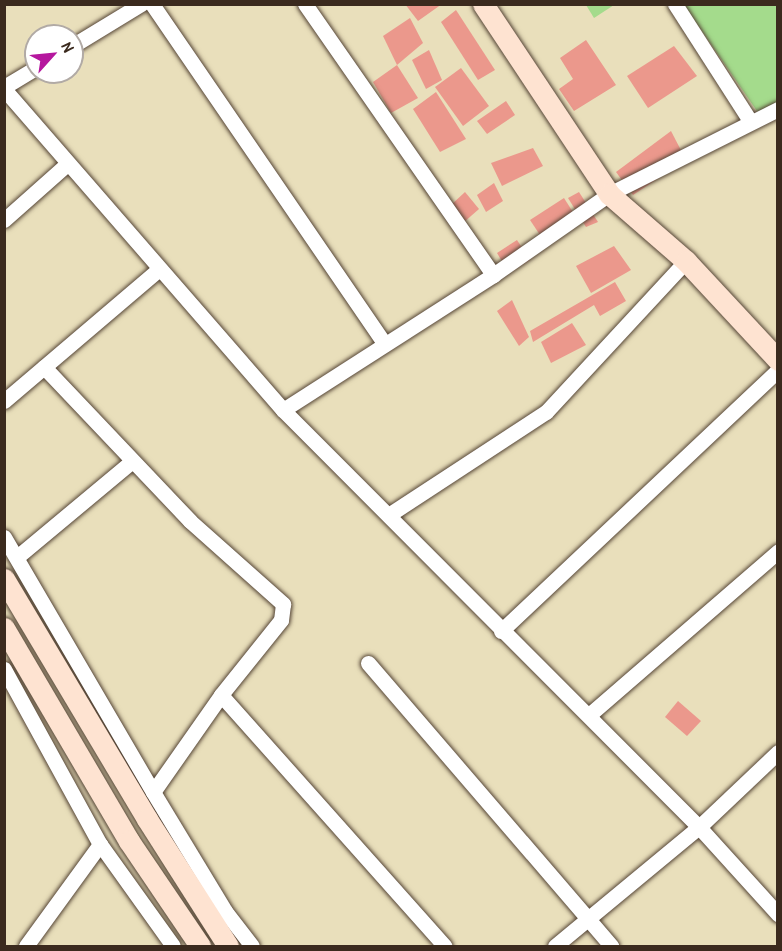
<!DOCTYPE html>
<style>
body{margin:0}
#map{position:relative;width:782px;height:951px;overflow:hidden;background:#e9dfbb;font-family:"Patrick Hand",sans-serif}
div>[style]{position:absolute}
.green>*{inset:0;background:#a4db8c}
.building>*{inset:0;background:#eb988c}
.roads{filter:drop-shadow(0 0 2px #554536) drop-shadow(0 0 2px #554536)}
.street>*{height:15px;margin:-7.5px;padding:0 7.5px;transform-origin:7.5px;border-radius:7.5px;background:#fff}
.secondary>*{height:21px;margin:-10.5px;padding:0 10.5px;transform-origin:10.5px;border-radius:10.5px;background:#fee3d1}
span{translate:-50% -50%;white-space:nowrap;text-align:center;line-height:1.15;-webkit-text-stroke:4.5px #fff;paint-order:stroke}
.frame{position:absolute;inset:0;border:6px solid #3b2a1e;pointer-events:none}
.north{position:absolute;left:24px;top:24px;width:60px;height:60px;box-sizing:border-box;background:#fff;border:2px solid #b1aaa5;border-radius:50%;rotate:63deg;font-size:16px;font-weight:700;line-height:24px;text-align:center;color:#3b2a1e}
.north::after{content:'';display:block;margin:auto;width:21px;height:27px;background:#b5179e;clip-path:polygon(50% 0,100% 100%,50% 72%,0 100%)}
</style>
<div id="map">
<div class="green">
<div style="clip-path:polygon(586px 5px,614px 5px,594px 18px)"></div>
<div style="clip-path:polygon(684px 5px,777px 5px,777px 108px,761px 117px)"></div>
</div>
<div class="building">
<div style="clip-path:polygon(405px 4px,442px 4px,418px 21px)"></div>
<div style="clip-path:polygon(456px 10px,495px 70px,478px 80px,441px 22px)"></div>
<div style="clip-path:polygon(410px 18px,423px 43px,397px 65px,383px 36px)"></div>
<div style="clip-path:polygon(586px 40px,616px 85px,574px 111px,559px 89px,573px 79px,560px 58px)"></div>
<div style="clip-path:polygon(674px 46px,697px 76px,648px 108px,627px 76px)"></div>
<div style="clip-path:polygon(429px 50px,442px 80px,426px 89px,412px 60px)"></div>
<div style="clip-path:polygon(397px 65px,418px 98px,391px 113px,373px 82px)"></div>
<div style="clip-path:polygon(461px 68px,489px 106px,463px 126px,435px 87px)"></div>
<div style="clip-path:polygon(436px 92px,466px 139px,440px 152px,413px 109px)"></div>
<div style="clip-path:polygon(506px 101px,515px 115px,487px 134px,477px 121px)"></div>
<div style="clip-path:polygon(671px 131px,686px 160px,633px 195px,616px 172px)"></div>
<div style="clip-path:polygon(533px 148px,543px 166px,502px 186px,491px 163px)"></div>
<div style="clip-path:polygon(494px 183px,503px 201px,486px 212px,477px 195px)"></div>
<div style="clip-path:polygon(465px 192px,479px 209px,463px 223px,451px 205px)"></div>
<div style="clip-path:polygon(579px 192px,598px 222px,586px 227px,568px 198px)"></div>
<div style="clip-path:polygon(564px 198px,576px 217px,542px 238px,530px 220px)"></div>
<div style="clip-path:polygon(517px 240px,530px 260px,509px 273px,497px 253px)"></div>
<div style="clip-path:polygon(614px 246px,631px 270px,591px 293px,576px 266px)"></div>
<div style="clip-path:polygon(615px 282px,626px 301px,600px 316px,594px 305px,533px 342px,530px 331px)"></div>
<div style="clip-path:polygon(512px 300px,529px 337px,519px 346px,497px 311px)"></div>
<div style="clip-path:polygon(572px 323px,586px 345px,551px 363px,541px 342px)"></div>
<div style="clip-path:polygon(678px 701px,701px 721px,687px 736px,665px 717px)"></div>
</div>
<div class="roads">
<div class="street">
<div style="left:152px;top:4px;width:412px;rotate:55.6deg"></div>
<div style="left:305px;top:4px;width:330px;rotate:55.2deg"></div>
<div style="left:675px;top:4px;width:139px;rotate:57.3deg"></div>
<div style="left:72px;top:46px;width:81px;rotate:-31.3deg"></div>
<div style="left:4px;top:87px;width:37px;rotate:-31deg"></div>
<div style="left:4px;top:89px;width:425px;rotate:49deg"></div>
<div style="left:283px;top:410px;width:589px;rotate:45.07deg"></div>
<div style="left:699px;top:827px;width:118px;rotate:47.8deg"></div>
<div style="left:4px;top:220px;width:83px;rotate:-41.6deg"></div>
<div style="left:44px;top:367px;width:212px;rotate:46.5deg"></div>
<div style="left:190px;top:521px;width:125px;rotate:41.7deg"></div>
<div style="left:283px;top:604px;width:16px;rotate:97deg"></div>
<div style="left:281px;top:620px;width:96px;rotate:128.7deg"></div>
<div style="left:221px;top:695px;width:118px;rotate:125deg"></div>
<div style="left:4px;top:401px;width:204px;rotate:-40.4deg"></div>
<div style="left:283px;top:410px;width:250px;rotate:-32.7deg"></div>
<div style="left:493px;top:275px;width:141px;rotate:-34.9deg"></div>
<div style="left:609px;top:194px;width:189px;rotate:-26.7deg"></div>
<div style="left:390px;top:514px;width:186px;rotate:-33.2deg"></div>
<div style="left:546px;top:412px;width:206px;rotate:-47.2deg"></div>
<div style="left:4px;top:537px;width:295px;rotate:59.7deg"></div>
<div style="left:153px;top:792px;width:139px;rotate:58.8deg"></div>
<div style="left:225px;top:911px;width:44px;rotate:52.4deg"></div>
<div style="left:17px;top:557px;width:148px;rotate:-39.8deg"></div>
<div style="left:501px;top:631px;width:381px;rotate:-43.3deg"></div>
<div style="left:368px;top:663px;width:373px;rotate:49.3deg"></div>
<div style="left:4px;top:669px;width:200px;rotate:61.3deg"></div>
<div style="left:100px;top:844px;width:125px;rotate:54.4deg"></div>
<div style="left:221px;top:695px;width:336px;rotate:48.3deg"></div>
<div style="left:589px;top:715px;width:250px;rotate:-40.9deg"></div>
<div style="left:26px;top:946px;width:126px;rotate:-54deg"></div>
<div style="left:555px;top:946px;width:187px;rotate:-39.6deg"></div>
<div style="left:699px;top:827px;width:109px;rotate:-43.5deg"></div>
</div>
<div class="secondary">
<div style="left:483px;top:4px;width:228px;rotate:56.4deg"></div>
<div style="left:609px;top:194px;width:102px;rotate:41deg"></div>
<div style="left:686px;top:261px;width:135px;rotate:47.1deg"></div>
<div style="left:4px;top:579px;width:279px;rotate:59.2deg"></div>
<div style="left:147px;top:819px;width:151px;rotate:57.5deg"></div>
<div style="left:4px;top:628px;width:247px;rotate:59.6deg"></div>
<div style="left:129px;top:841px;width:127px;rotate:55.9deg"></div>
</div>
</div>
<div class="frame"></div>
<div class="north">N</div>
</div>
